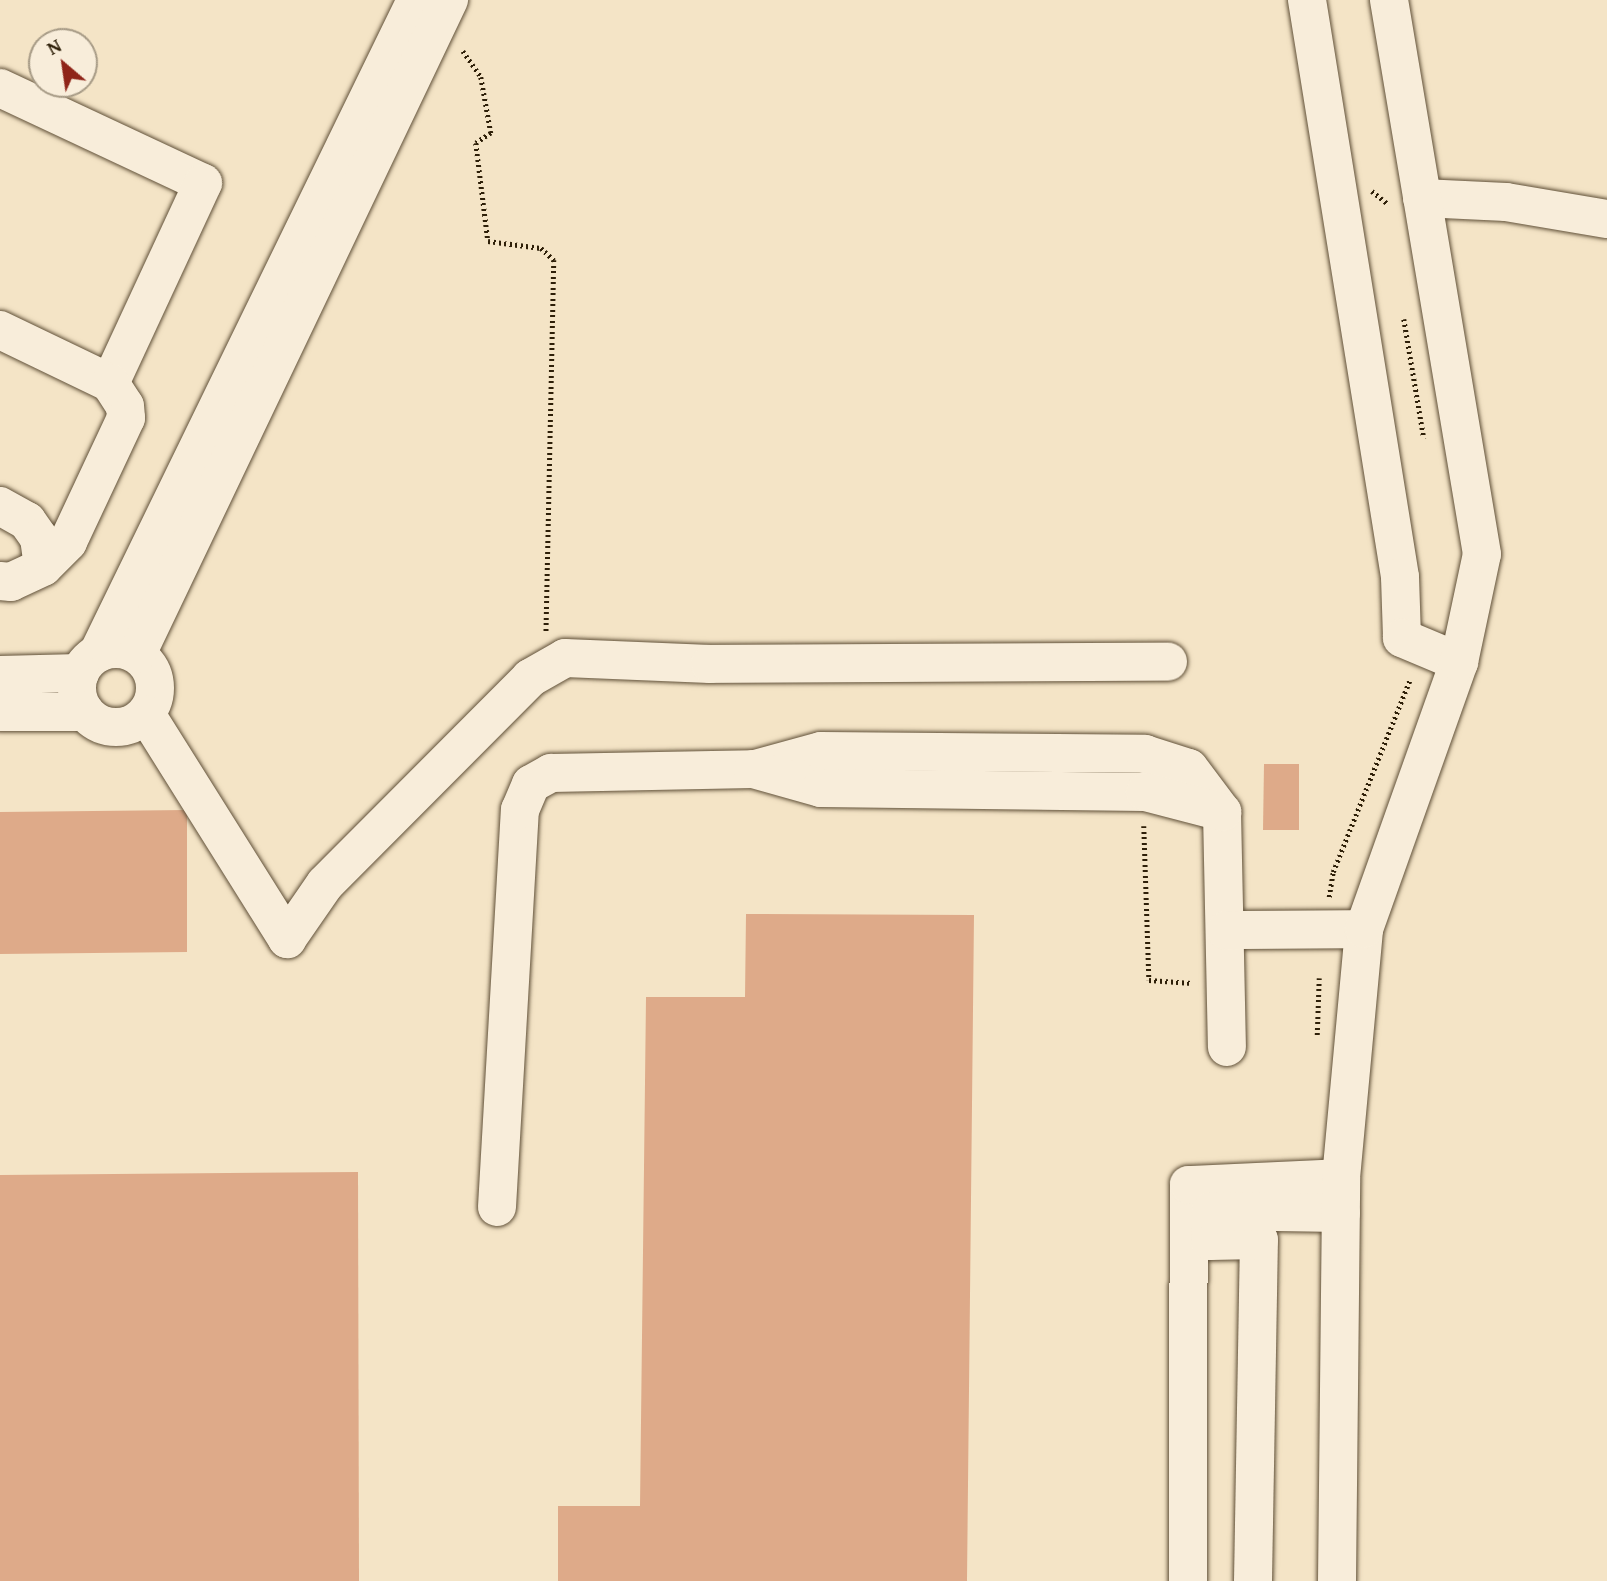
<!DOCTYPE html>
<style>
body{margin:0}
#map{position:relative;width:1607px;height:1581px;overflow:hidden;background:#f4e4c6;font-family:"Gentium Book Plus",serif}
div>[style]{position:absolute}
.building>*{inset:0;background:#deaa89}
.path>*{height:4.5px;margin-top:-2.25px;transform-origin:0;background:repeating-linear-gradient(90deg,#2e1f08 0 2px,transparent 0 5.5px)}
.roads{filter:drop-shadow(0 0 2px #605038) drop-shadow(0 0 2px #605038)}
.minor>*{height:38px;margin:-19px;padding:0 19px;transform-origin:19px;border-radius:19px;background:#f8edda}
.minor>.ring{margin:-19px;padding:0;box-sizing:content-box;background:none;border:38px solid #f8edda;border-radius:50%}
span{translate:-50% -50%;white-space:nowrap;text-align:center;line-height:1.15;-webkit-text-stroke:5px #f8edda;paint-order:stroke}
.north{position:absolute;left:28px;top:28px;width:70px;height:70px;box-sizing:border-box;background:#f8edda;border:2px solid #a79b86;border-radius:50%;rotate:331deg;font-size:19px;font-weight:700;line-height:28px;text-align:center;color:#2e1f08}
.north::after{content:'';display:block;margin:auto;width:24px;height:32px;background:#8f2418;clip-path:polygon(50% 0,100% 100%,50% 72%,0 100%)}
</style>
<div id="map">
<div class="building">
<div style="clip-path:polygon(1264px 764px,1299px 764px,1299px 830px,1263px 830px)"></div>
<div style="clip-path:polygon(187px 810px,187px 952px,0 954px,0 812px)"></div>
<div style="clip-path:polygon(746px 914px,974px 915px,967px 1581px,558px 1581px,558px 1506px,640px 1506px,646px 997px,745px 997px)"></div>
<div style="clip-path:polygon(358px 1172px,359px 1581px,0 1581px,0 1175px)"></div>
</div>
<div class="path">
<div style="left:463px;top:51px;width:32px;rotate:55deg"></div>
<div style="left:481px;top:77px;width:57px;rotate:79.9deg"></div>
<div style="left:491px;top:133px;width:18px;rotate:146deg"></div>
<div style="left:476px;top:143px;width:99px;rotate:83deg"></div>
<div style="left:488px;top:241px;width:53px;rotate:7.5deg"></div>
<div style="left:541px;top:248px;width:18px;rotate:43deg"></div>
<div style="left:554px;top:260px;width:372px;rotate:91.2deg"></div>
<div style="left:1372px;top:191px;width:19px;rotate:39deg"></div>
<div style="left:1404px;top:319px;width:121px;rotate:80.5deg"></div>
<div style="left:1144px;top:826px;width:154px;rotate:88.1deg"></div>
<div style="left:1149px;top:980px;width:43px;rotate:4deg"></div>
<div style="left:1329px;top:897px;width:25px;rotate:-81deg"></div>
<div style="left:1333px;top:872px;width:208px;rotate:-68.2deg"></div>
<div style="left:1317px;top:1035px;width:57px;rotate:-88deg"></div>
</div>
<div class="roads">
<div class="minor">
<div style="left:1307px;top:0;width:584px;rotate:80.84deg"></div>
<div style="left:1400px;top:577px;width:61px;rotate:88.1deg"></div>
<div style="left:1402px;top:638px;width:62px;rotate:22.8deg"></div>
<div style="left:0;top:88px;width:224px;rotate:25.1deg"></div>
<div style="left:203px;top:183px;width:221px;rotate:114.9deg"></div>
<div style="left:1422px;top:198px;width:84px;rotate:2.7deg"></div>
<div style="left:1506px;top:202px;width:102px;rotate:9.6deg"></div>
<div style="left:0;top:330px;width:122px;rotate:25.7deg"></div>
<div style="left:110px;top:383px;width:27px;rotate:57deg"></div>
<div style="left:125px;top:406px;width:12px;rotate:85deg"></div>
<div style="left:126px;top:418px;width:137px;rotate:115.1deg"></div>
<div style="left:68px;top:542px;width:35px;rotate:135deg"></div>
<div style="left:43px;top:567px;width:35px;rotate:155deg"></div>
<div style="left:11px;top:582px;width:11px;rotate:-175deg"></div>
<div style="left:0;top:506px;width:31px;rotate:29deg"></div>
<div style="left:27px;top:521px;width:21px;rotate:55deg"></div>
<div style="left:39px;top:538px;width:29px;rotate:82deg"></div>
<div class="ring" style="left:77px;top:649px;width:40px;height:40px"></div>
<div style="left:98px;top:653px;width:726px;rotate:-64.03deg"></div>
<div style="left:137px;top:654px;width:725px;rotate:-64.5deg"></div>
<div style="left:0;top:675px;width:80px;rotate:-1.4deg"></div>
<div style="left:0;top:712px;width:85px"></div>
<div style="left:146px;top:714px;width:266px;rotate:57.9deg"></div>
<div style="left:287px;top:939px;width:67px;rotate:-55.4deg"></div>
<div style="left:325px;top:884px;width:291px;rotate:-45.1deg"></div>
<div style="left:530px;top:678px;width:40px;rotate:-29.7deg"></div>
<div style="left:565px;top:658px;width:145px;rotate:2.4deg"></div>
<div style="left:710px;top:664px;width:458px;rotate:-0.3deg"></div>
<div style="left:755px;top:769px;width:68px;rotate:-15.3deg"></div>
<div style="left:821px;top:751px;width:324px;rotate:0.5deg"></div>
<div style="left:1145px;top:754px;width:46px;rotate:17.7deg"></div>
<div style="left:1189px;top:768px;width:55px;rotate:53.1deg"></div>
<div style="left:1222px;top:812px;width:235px;rotate:88.8deg"></div>
<div style="left:1226px;top:930px;width:138px;rotate:-0.4deg"></div>
<div style="left:497px;top:1207px;width:398px;rotate:-86.7deg"></div>
<div style="left:520px;top:810px;width:28px;rotate:-67deg"></div>
<div style="left:531px;top:784px;width:23px;rotate:-29deg"></div>
<div style="left:551px;top:773px;width:202px;rotate:-1.1deg"></div>
<div style="left:753px;top:769px;width:71px;rotate:15.6deg"></div>
<div style="left:821px;top:788px;width:324px;rotate:0.7deg"></div>
<div style="left:1145px;top:792px;width:80px;rotate:14.6deg"></div>
<div style="left:1188px;top:1581px;width:396px;rotate:-89.9deg"></div>
<div style="left:1189px;top:1185px;width:152px;rotate:-2.6deg"></div>
<div style="left:1253px;top:1581px;width:341px;rotate:-89deg"></div>
<div style="left:1259px;top:1240px;width:49px;rotate:178.8deg"></div>
<div style="left:1210px;top:1241px;width:30px;rotate:-88deg"></div>
<div style="left:1211px;top:1211px;width:130px;rotate:0.9deg"></div>
<div style="left:1337px;top:1581px;width:403px;rotate:-89.4deg"></div>
<div style="left:1341px;top:1178px;width:250px;rotate:-84.7deg"></div>
<div style="left:1364px;top:929px;width:283px;rotate:-70.4deg"></div>
<div style="left:1459px;top:662px;width:110px;rotate:-78deg"></div>
<div style="left:1482px;top:554px;width:562px;rotate:-99.53deg"></div>
</div>
</div>
<div class="north">N</div>
</div>
